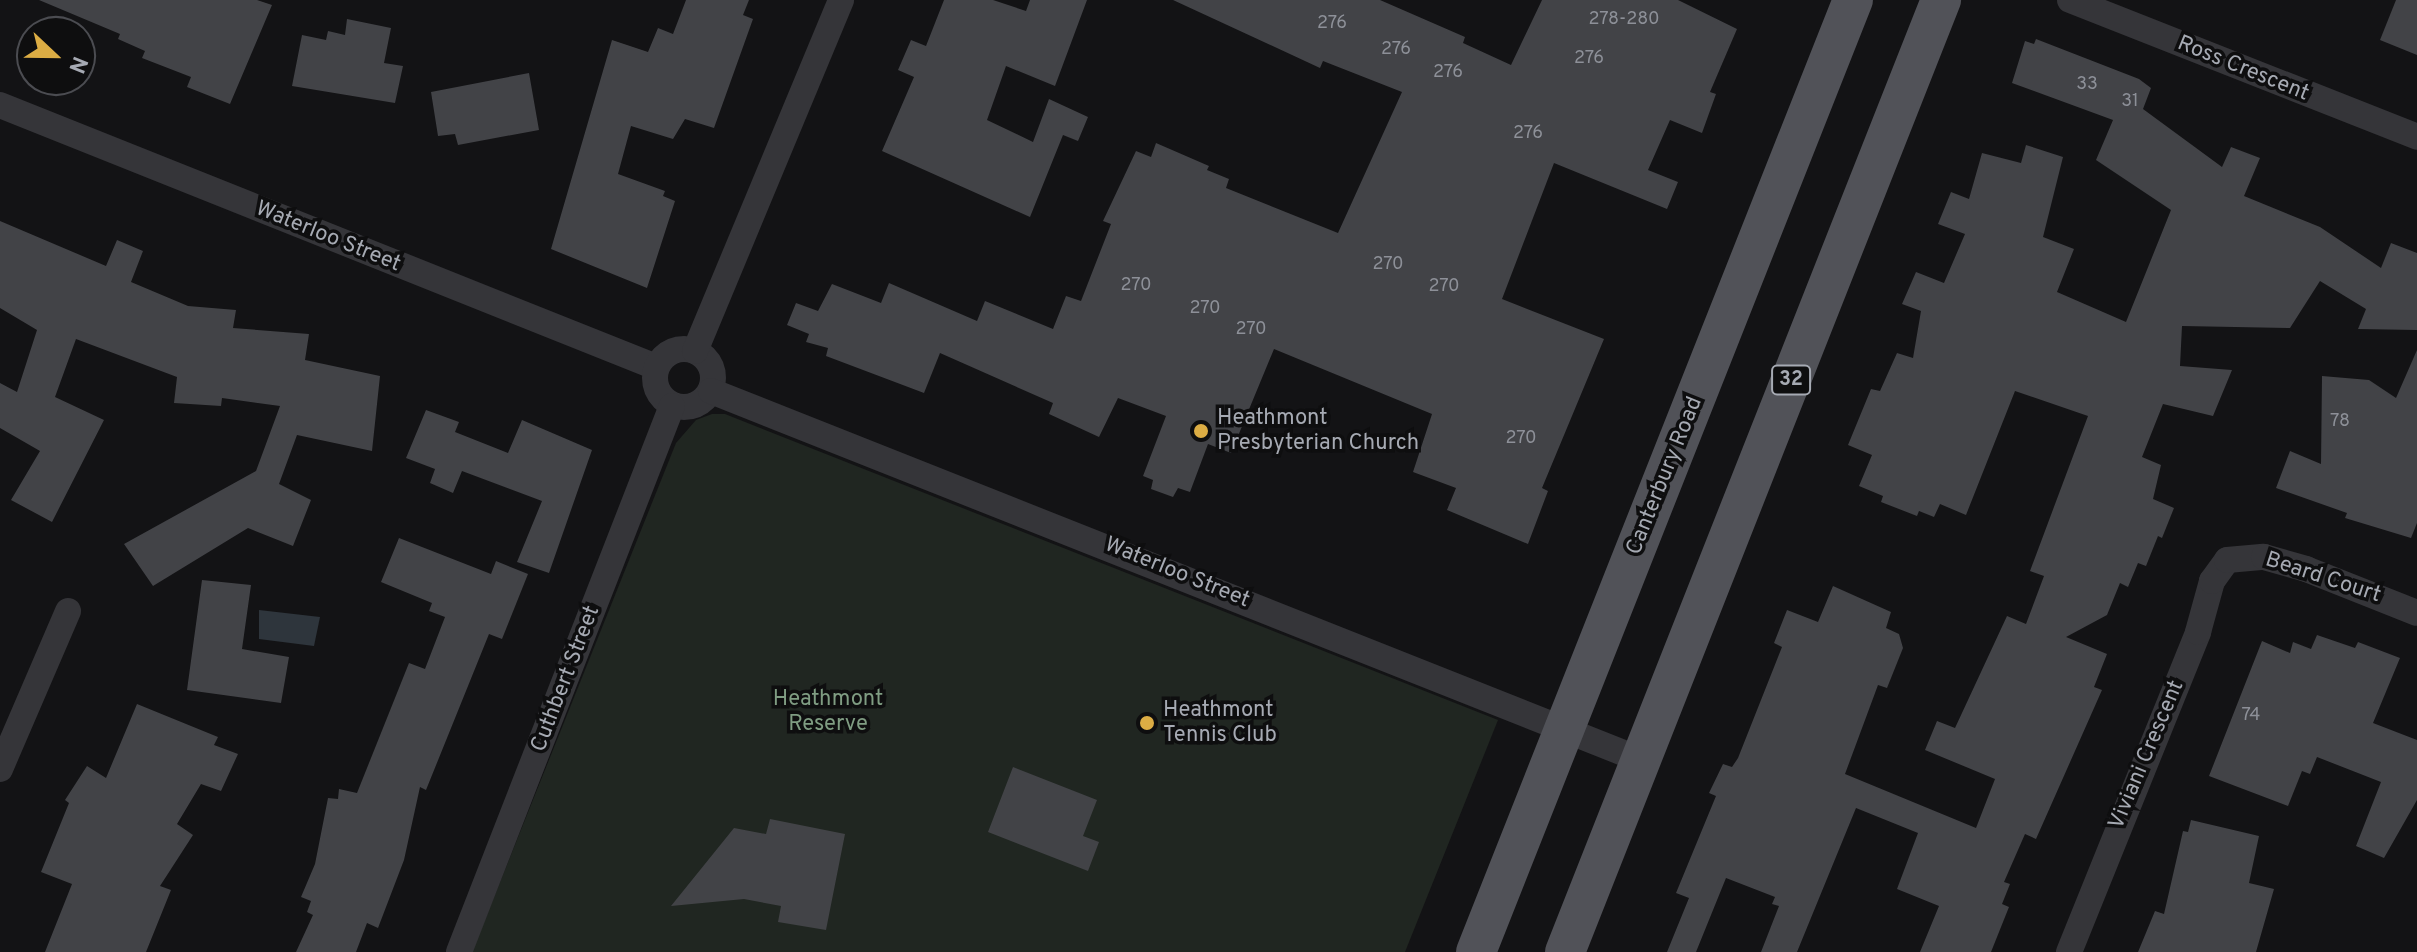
<!DOCTYPE html>
<style>
body{margin:0}
#map{position:relative;width:2417px;height:952px;overflow:hidden;background:#131315;font-family:Overpass,sans-serif}
div>[style]{position:absolute}
.green>*{inset:0;background:#202621}
.water>*{inset:0;background:#2e353c}
.building>*{inset:0;background:#424347}
.minor>*{height:26px;margin:-13px;padding:0 13px;transform-origin:13px;border-radius:13px;background:#353539}
.minor>.ring{margin:-13px;padding:0;box-sizing:content-box;background:none;border:26px solid #353539;border-radius:50%}
.primary>*{height:40px;margin:-20px;padding:0 20px;transform-origin:20px;border-radius:20px;background:#515258}
.dots>*{width:22px;height:22px;translate:-50% -50%;box-sizing:border-box;border:4px solid #0e0e0f;border-radius:50%}
span{translate:-50% -50%;white-space:nowrap;text-align:center;line-height:1.15;-webkit-text-stroke:7px #0e0e0f;paint-order:stroke}
.number-label{font-size:18px;color:#8d9098}
.number-label span{-webkit-text-stroke-width:0}
.shield-label span{padding:2px 6px;background:#0e0e0f;border:2px solid;border-radius:6px;-webkit-text-stroke-width:0}
.shield-label{font-size:20px;color:#a6aab3;font-weight:700}
.street-label{font-size:22px;color:#a6aab3}
.poi-label{font-size:22px;color:#a6aab3}
.left{translate:0 -50%;text-align:left}
.park-label{font-size:22px;color:#7f9c82}
.north{position:absolute;left:16px;top:16px;width:80px;height:80px;box-sizing:border-box;background:#0e0e0f;border:2px solid #4b4c51;border-radius:50%;rotate:112deg;font-size:22px;font-weight:700;line-height:32px;text-align:center;color:#a6aab3}
.north::after{content:'';display:block;margin:auto;width:28px;height:36px;background:#dcad44;clip-path:polygon(50% 0,100% 100%,50% 72%,0 100%)}
</style>
<div id="map">
<div class="green">
<div style="clip-path:polygon(712px 414px,725px 414px,1498px 720px,1405px 952px,472px 952px,676px 443px,696px 420px)"></div>
</div>
<div class="water">
<div style="clip-path:polygon(259px 610px,320px 617px,314px 646px,259px 639px)"></div>
</div>
<div class="building">
<div style="clip-path:polygon(39px 0,257px 0,272px 5px,230px 104px,187px 87px,191px 77px,142px 58px,145px 51px,118px 39px,120px 34px)"></div>
<div style="clip-path:polygon(686px 0,749px 0,743px 15px,753px 19px,714px 128px,685px 119px,673px 139px,631px 126px,618px 174px,665px 191px,663px 196px,675px 201px,647px 288px,551px 249px,612px 40px,648px 52px,658px 28px,673px 34px)"></div>
<div style="clip-path:polygon(944px 0,993px 0,1026px 11px,1030px 0,1087px 0,1055px 86px,1006px 66px,987px 120px,1033px 142px,1049px 99px,1088px 117px,1078px 141px,1063px 135px,1030px 217px,882px 151px,914px 77px,898px 70px,911px 40px,926px 46px)"></div>
<div style="clip-path:polygon(1173px 0,1380px 0,1465px 37px,1463px 43px,1511px 65px,1542px 0,1678px 0,1737px 29px,1710px 92px,1716px 94px,1702px 133px,1670px 120px,1648px 170px,1678px 182px,1667px 209px,1554px 163px,1502px 299px,1604px 339px,1542px 488px,1548px 491px,1528px 544px,1447px 510px,1456px 488px,1413px 472px,1432px 414px,1274px 349px,1231px 453px,1208px 444px,1190px 492px,1178px 488px,1173px 497px,1151px 489px,1153px 480px,1143px 476px,1166px 416px,1118px 398px,1099px 437px,1049px 414px,1053px 403px,940px 353px,924px 393px,826px 356px,828px 348px,806px 342px,809px 334px,787px 325px,796px 303px,818px 311px,832px 284px,881px 303px,889px 283px,977px 321px,985px 301px,1053px 329px,1066px 296px,1081px 301px,1111px 224px,1103px 221px,1136px 151px,1151px 157px,1156px 143px,1209px 166px,1207px 170px,1229px 179px,1226px 188px,1338px 233px,1402px 92px,1323px 61px,1320px 68px)"></div>
<div style="clip-path:polygon(2396px 0,2417px 0,2417px 55px,2380px 40px)"></div>
<div style="clip-path:polygon(347px 19px,391px 28px,384px 63px,403px 66px,395px 103px,292px 86px,302px 35px,326px 40px,328px 31px,345px 35px)"></div>
<div style="clip-path:polygon(2036px 39px,2139px 79px,2151px 88px,2143px 109px,2222px 167px,2231px 147px,2260px 158px,2244px 196px,2320px 227px,2381px 268px,2391px 243px,2417px 253px,2417px 330px,2358px 329px,2366px 309px,2320px 281px,2290px 328px,2182px 326px,2180px 366px,2232px 370px,2213px 416px,2163px 404px,2142px 457px,2161px 465px,2153px 499px,2174px 508px,2162px 538px,2158px 536px,2146px 566px,2138px 563px,2128px 587px,2120px 583px,2107px 615px,2066px 637px,2107px 654px,2094px 687px,2102px 690px,2036px 839px,2025px 834px,2004px 882px,2010px 884px,2002px 904px,2009px 907px,1991px 952px,1920px 952px,1939px 906px,1897px 889px,1918px 833px,1856px 808px,1797px 952px,1761px 952px,1779px 906px,1772px 904px,1775px 897px,1726px 878px,1696px 952px,1667px 952px,1689px 898px,1676px 893px,1716px 796px,1709px 793px,1723px 764px,1732px 767px,1738px 758px,1782px 647px,1774px 643px,1787px 610px,1818px 622px,1833px 586px,1891px 612px,1886px 628px,1899px 634px,1903px 648px,1887px 688px,1878px 685px,1845px 774px,1976px 828px,1995px 779px,1925px 750px,1937px 721px,1955px 728px,2007px 616px,2026px 624px,2044px 576px,2030px 571px,2088px 416px,2015px 391px,1966px 515px,1940px 504px,1934px 517px,1919px 511px,1917px 516px,1881px 502px,1883px 496px,1859px 486px,1872px 455px,1848px 445px,1871px 389px,1880px 391px,1897px 353px,1913px 358px,1921px 311px,1902px 304px,1916px 272px,1944px 283px,1965px 234px,1938px 224px,1951px 192px,1969px 199px,1982px 153px,2021px 163px,2026px 145px,2063px 157px,2043px 237px,2074px 249px,2057px 292px,2126px 322px,2171px 210px,2096px 160px,2113px 120px,2012px 83px,2025px 41px,2034px 44px)"></div>
<div style="clip-path:polygon(529px 73px,539px 130px,458px 145px,455px 134px,438px 136px,431px 92px)"></div>
<div style="clip-path:polygon(0 221px,106px 266px,117px 240px,143px 251px,131px 282px,188px 306px,236px 310px,233px 328px,309px 334px,305px 360px,380px 376px,372px 451px,297px 435px,279px 484px,311px 500px,293px 546px,248px 528px,153px 586px,124px 544px,256px 471px,280px 406px,222px 398px,221px 406px,174px 403px,177px 377px,76px 339px,55px 397px,104px 420px,52px 522px,11px 500px,40px 451px,0 428px,0 383px,17px 392px,37px 330px,0 308px)"></div>
<div style="clip-path:polygon(2417px 350px,2417px 523px,2411px 538px,2345px 518px,2347px 513px,2276px 488px,2290px 451px,2321px 464px,2322px 376px,2369px 380px,2396px 398px)"></div>
<div style="clip-path:polygon(426px 410px,459px 422px,455px 432px,508px 453px,522px 420px,592px 450px,549px 573px,517px 562px,542px 501px,462px 471px,453px 493px,430px 483px,435px 469px,406px 458px)"></div>
<div style="clip-path:polygon(399px 538px,491px 574px,496px 561px,528px 574px,502px 639px,489px 634px,426px 790px,420px 787px,404px 860px,378px 928px,367px 923px,356px 952px,296px 952px,313px 915px,307px 912px,311px 901px,301px 897px,315px 864px,328px 798px,338px 799px,339px 789px,357px 793px,409px 663px,425px 669px,445px 617px,429px 611px,432px 603px,381px 582px)"></div>
<div style="clip-path:polygon(202px 580px,251px 585px,242px 649px,289px 657px,281px 703px,187px 690px)"></div>
<div style="clip-path:polygon(2317px 635px,2355px 648px,2358px 642px,2400px 658px,2373px 723px,2417px 740px,2417px 800px,2384px 858px,2356px 846px,2381px 782px,2317px 757px,2310px 774px,2302px 771px,2288px 806px,2209px 776px,2262px 641px,2290px 653px,2293px 642px,2311px 649px)"></div>
<div style="clip-path:polygon(137px 704px,218px 737px,214px 745px,238px 754px,221px 791px,201px 784px,177px 824px,193px 835px,160px 886px,171px 890px,146px 952px,45px 952px,72px 884px,41px 872px,69px 803px,65px 800px,87px 766px,106px 778px)"></div>
<div style="clip-path:polygon(1013px 767px,1097px 800px,1083px 836px,1099px 842px,1088px 871px,988px 832px)"></div>
<div style="clip-path:polygon(770px 819px,845px 834px,826px 930px,778px 922px,781px 906px,744px 899px,671px 906px,734px 828px,766px 834px)"></div>
<div style="clip-path:polygon(2191px 820px,2259px 836px,2249px 883px,2274px 889px,2256px 952px,2138px 952px,2155px 911px,2164px 914px,2183px 831px,2188px 832px)"></div>
</div>
<div class="minor">
<div style="left:2070px;top:0;width:373px;rotate:21.5deg"></div>
<div style="left:0;top:105px;width:706px;rotate:21.77deg"></div>
<div class="ring" style="left:655px;top:349px;width:32px;height:32px"></div>
<div style="left:695px;top:351px;width:380px;rotate:-67.4deg"></div>
<div style="left:711px;top:391px;width:1001px;rotate:21.64deg"></div>
<div style="left:0;top:769px;width:172px;rotate:-66.7deg"></div>
<div style="left:459px;top:952px;width:586px;rotate:-68.69deg"></div>
<div style="left:2069px;top:952px;width:345px;rotate:-68deg"></div>
<div style="left:2198px;top:632px;width:53px;rotate:-74.6deg"></div>
<div style="left:2212px;top:581px;width:26px;rotate:-54deg"></div>
<div style="left:2227px;top:560px;width:37px;rotate:-5deg"></div>
<div style="left:2264px;top:557px;width:44px;rotate:15.9deg"></div>
<div style="left:2306px;top:569px;width:119px;rotate:21.6deg"></div>
</div>
<div class="primary">
<div style="left:1476px;top:952px;width:1024px;rotate:-68.4deg"></div>
<div style="left:1565px;top:952px;width:1024px;rotate:-68.45deg"></div>
</div>
<div class="dots">
<div style="left:1201px;top:431px;background:#dcad44"></div>
<div style="left:1147px;top:723px;background:#dcad44"></div>
</div>
<div class="number-label">
<span style="left:1624px;top:20px">278-280</span>
<span style="left:1332px;top:24px">276</span>
<span style="left:1396px;top:50px">276</span>
<span style="left:1589px;top:59px">276</span>
<span style="left:1448px;top:73px">276</span>
<span style="left:2087px;top:85px">33</span>
<span style="left:2130px;top:102px">31</span>
<span style="left:1528px;top:134px">276</span>
<span style="left:1388px;top:265px">270</span>
<span style="left:1136px;top:286px">270</span>
<span style="left:1444px;top:287px">270</span>
<span style="left:1205px;top:309px">270</span>
<span style="left:1251px;top:330px">270</span>
<span style="left:2340px;top:422px">78</span>
<span style="left:1521px;top:439px">270</span>
<span style="left:2251px;top:716px">74</span>
</div>
<div class="shield-label">
<span style="left:1791px;top:380px">32</span>
</div>
<div class="street-label">
<span style="left:2243px;top:69px;rotate:22deg">Ross Crescent</span>
<span style="left:328px;top:237px;rotate:22deg">Waterloo Street</span>
<span style="left:1665px;top:476px;rotate:-68deg">Canterbury Road</span>
<span style="left:1177px;top:573px;rotate:22deg">Waterloo Street</span>
<span style="left:2323px;top:578px;rotate:18deg">Beard Court</span>
<span style="left:566px;top:679px;rotate:-69deg">Cuthbert Street</span>
<span style="left:2147px;top:755px;rotate:-67deg">Viviani Crescent</span>
</div>
<div class="poi-label">
<span class="left" style="left:1217px;top:431px">Heathmont<br>Presbyterian Church</span>
<span class="left" style="left:1163px;top:723px">Heathmont<br>Tennis Club</span>
</div>
<div class="park-label">
<span style="left:828px;top:712px">Heathmont<br>Reserve</span>
</div>
<div class="north">N</div>
</div>
